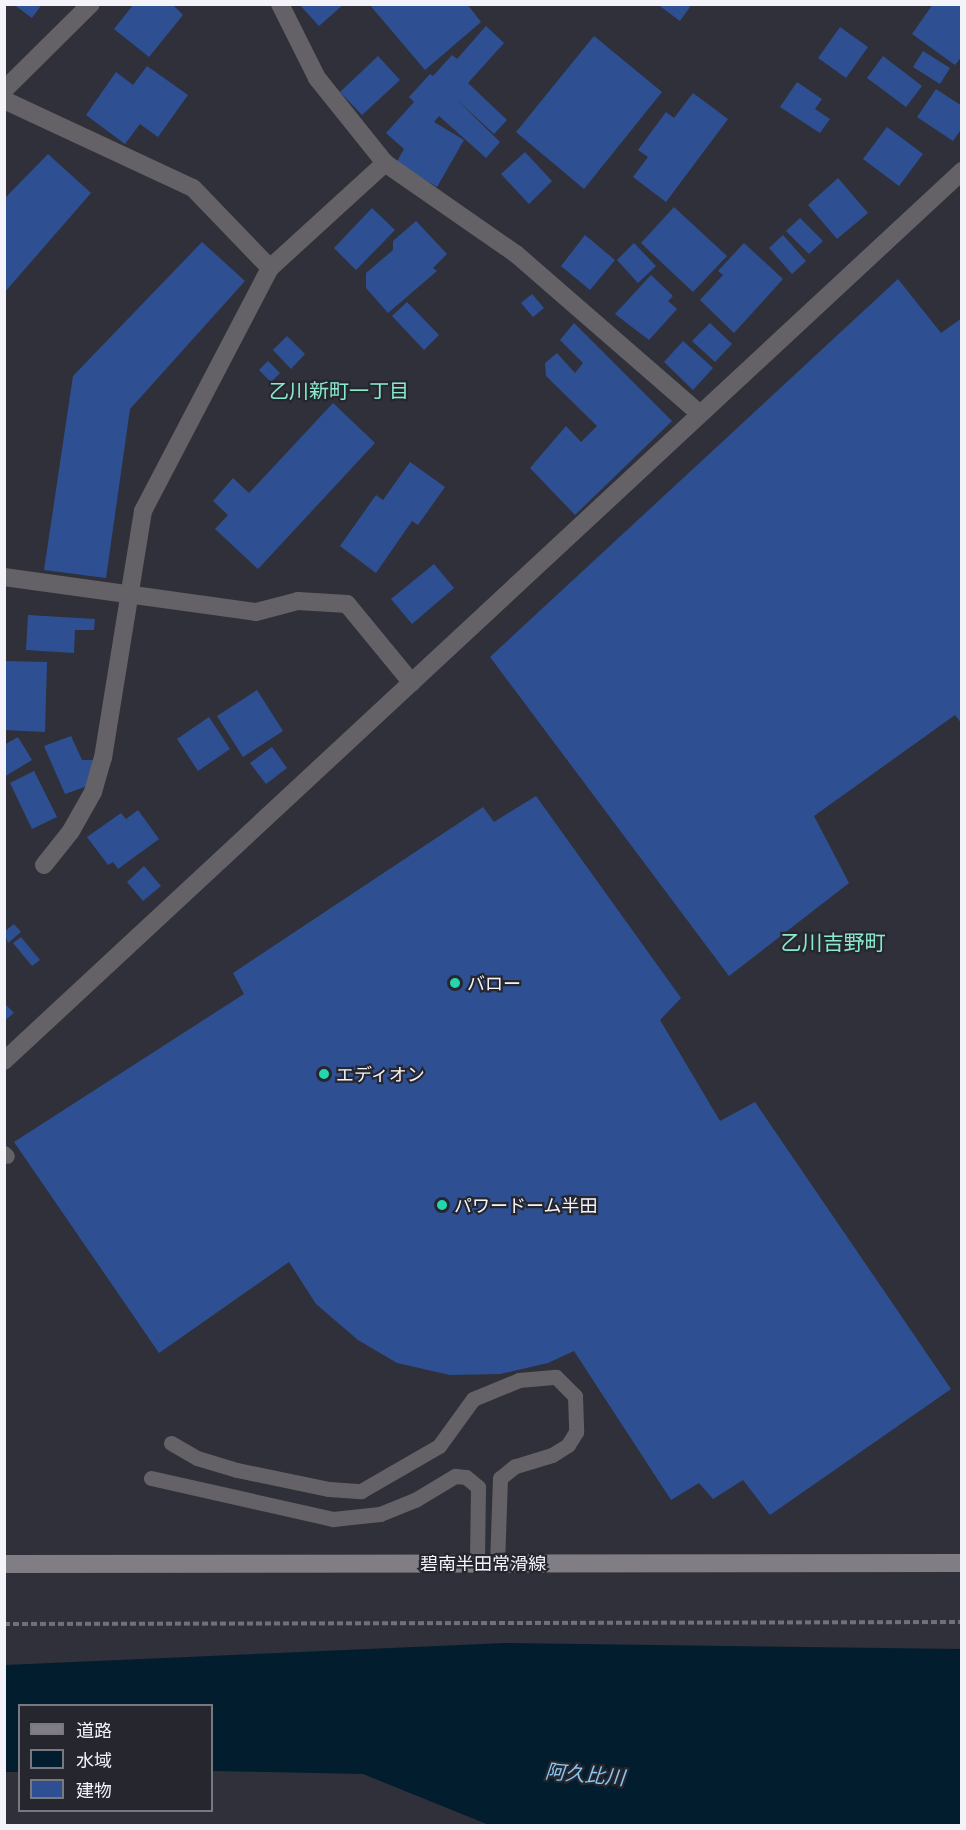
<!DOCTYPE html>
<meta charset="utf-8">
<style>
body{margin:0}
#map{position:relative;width:966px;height:1830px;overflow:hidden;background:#2f3039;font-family:Lato,"Noto Sans JP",sans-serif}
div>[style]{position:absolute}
.water>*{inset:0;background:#021d2e}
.building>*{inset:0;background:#2e5093}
.path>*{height:4px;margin-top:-2px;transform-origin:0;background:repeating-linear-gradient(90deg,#707078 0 6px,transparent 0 9px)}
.lane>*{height:15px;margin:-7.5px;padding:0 7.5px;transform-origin:7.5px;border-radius:7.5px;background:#646267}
.street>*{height:18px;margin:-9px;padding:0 9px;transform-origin:9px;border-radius:9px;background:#646267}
.secondary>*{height:18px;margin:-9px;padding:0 9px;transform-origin:9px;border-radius:9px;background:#817d85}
.dots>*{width:16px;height:16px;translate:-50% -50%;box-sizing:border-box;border:3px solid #26262f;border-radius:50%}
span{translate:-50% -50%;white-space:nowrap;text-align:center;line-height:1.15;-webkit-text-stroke:4.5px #26262f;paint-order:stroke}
.poi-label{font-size:18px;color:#f3f3f9}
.left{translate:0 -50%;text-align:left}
.street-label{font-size:18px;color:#f3f3f9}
.neighbourhood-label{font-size:20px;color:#8aeacd}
.water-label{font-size:20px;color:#89c7f2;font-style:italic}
.quarter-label{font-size:21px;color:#8aeacd}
.frame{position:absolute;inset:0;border:6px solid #f3f3f9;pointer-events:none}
.legend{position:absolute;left:18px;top:1704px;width:195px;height:108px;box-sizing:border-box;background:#26262f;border:2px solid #787880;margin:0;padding:8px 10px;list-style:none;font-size:18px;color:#f3f3f9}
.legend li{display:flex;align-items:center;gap:12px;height:30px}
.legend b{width:30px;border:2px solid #787880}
</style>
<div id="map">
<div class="water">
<div style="clip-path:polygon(505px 1643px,961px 1649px,961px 1825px,489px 1825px,363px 1774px,212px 1771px,212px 1706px,20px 1706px,19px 1772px,5px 1772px,5px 1665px)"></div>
</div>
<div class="building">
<div style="clip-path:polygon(13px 4px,42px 4px,32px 18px)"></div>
<div style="clip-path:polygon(299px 4px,344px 4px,319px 26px)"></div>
<div style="clip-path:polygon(369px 4px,467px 4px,481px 22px,425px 70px)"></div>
<div style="clip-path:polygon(657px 4px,692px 4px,680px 21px)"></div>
<div style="clip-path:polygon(933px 4px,962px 4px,962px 56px,955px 65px,912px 34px)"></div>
<div style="clip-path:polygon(133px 5px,173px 5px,183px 15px,149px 57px,114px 29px)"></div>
<div style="clip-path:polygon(486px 26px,504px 43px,468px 83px,507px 120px,494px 134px,455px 98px,500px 142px,486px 158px,439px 116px,434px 122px,464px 140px,437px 187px,396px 163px,404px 149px,386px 133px,414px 102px,409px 97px,430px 74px,433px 76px,452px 55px,457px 59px)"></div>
<div style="clip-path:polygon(840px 27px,868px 47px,846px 78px,818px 58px)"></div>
<div style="clip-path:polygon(594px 36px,662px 92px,584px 189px,516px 132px)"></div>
<div style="clip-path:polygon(923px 51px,950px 68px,940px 84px,913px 67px)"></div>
<div style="clip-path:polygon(378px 56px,400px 80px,362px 115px,340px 92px)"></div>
<div style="clip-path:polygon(883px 56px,922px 86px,906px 107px,867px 78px)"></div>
<div style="clip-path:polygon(147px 66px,188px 95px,158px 137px,140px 124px,125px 144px,86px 115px,116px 72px,133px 85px)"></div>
<div style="clip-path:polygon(797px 82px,822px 99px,815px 109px,830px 119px,820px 133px,780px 107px)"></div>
<div style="clip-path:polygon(936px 89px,962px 106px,962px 128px,953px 141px,917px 117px)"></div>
<div style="clip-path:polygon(693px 93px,728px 119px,666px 202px,633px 177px,648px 157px,638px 150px,666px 112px,674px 118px)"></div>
<div style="clip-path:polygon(887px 127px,923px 154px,899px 186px,863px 159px)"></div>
<div style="clip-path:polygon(525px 152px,552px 181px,529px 204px,501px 174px)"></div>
<div style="clip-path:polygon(48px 154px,91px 193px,4px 293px,4px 199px)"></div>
<div style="clip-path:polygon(838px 178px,868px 213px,837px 239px,808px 205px)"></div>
<div style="clip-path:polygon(674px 207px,727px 256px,693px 292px,641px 243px)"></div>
<div style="clip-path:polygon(372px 208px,395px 230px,356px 270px,334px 248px)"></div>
<div style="clip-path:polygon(800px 218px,823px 241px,809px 254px,786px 231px)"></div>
<div style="clip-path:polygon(416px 221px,447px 254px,433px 268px,437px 271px,388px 313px,366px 288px,366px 273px,393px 250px,393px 241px)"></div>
<div style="clip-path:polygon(585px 235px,615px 260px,590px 290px,561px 266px)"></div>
<div style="clip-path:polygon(783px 235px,806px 261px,792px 274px,769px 248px)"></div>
<div style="clip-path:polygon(202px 242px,245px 281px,130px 409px,106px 578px,44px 570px,73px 376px)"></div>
<div style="clip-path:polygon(634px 243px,656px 266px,638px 283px,617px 260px)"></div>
<div style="clip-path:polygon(744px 243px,783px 279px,734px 333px,700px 300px,723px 275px,718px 271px)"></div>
<div style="clip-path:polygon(651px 275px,673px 296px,668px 301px,677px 309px,649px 340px,615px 314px)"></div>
<div style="clip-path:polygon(898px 279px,941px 333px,962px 318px,962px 724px,955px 715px,814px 816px,849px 883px,729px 976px,490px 657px)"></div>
<div style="clip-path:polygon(532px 294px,544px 308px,533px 317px,521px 303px)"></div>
<div style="clip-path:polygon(407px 302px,439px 335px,424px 350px,392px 316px)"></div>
<div style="clip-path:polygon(574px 323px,672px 421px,575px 515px,530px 468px,566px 426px,581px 442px,597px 426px,546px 376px,545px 363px,557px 353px,575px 373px,583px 363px,560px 340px)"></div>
<div style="clip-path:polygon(710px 323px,732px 344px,715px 362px,692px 341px)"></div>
<div style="clip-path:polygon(287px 336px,305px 354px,291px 369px,273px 350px)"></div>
<div style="clip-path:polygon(683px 341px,713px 368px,693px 390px,664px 362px)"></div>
<div style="clip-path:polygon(268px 361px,280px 373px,271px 382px,259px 370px)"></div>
<div style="clip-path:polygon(333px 403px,375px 443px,258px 569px,215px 529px,228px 515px,213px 501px,233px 478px,249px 493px)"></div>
<div style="clip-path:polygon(410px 462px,445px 487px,418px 525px,412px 521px,376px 573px,340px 546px,376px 495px,383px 500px)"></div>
<div style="clip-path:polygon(434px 564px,454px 588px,412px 624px,391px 599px)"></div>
<div style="clip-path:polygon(28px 615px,95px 619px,94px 630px,75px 630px,74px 653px,26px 650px)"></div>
<div style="clip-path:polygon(4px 661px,47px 662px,45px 732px,4px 730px)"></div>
<div style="clip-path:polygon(257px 690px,283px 731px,243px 757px,217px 716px)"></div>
<div style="clip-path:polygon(209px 717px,230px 749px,198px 771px,177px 739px)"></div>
<div style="clip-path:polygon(71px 736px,82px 760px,93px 760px,90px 785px,65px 794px,44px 746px)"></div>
<div style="clip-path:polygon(18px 737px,32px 760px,4px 777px,4px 745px)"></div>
<div style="clip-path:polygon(272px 747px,287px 768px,266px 784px,250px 763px)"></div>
<div style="clip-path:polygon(34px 771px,57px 817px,32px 829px,10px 783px)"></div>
<div style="clip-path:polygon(536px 796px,681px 998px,660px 1020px,720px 1121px,755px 1102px,951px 1389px,770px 1515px,743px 1480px,713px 1499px,699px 1483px,671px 1500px,574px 1351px,548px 1363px,500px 1374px,450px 1375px,397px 1363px,358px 1340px,316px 1304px,289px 1262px,159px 1353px,14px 1142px,244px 994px,233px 973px,483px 807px,494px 822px)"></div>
<div style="clip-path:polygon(138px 810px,159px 839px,118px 869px,113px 862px,108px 865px,87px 837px,121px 813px,126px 819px)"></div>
<div style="clip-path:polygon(144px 866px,161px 886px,143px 901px,127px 882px)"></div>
<div style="clip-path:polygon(14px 924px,21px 932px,8px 943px,4px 932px)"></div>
<div style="clip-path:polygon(21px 937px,40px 960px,32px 966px,13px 943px)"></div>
<div style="clip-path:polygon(4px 1003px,14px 1013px,4px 1021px)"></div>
</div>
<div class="path">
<div style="left:4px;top:1624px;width:958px;rotate:-0.12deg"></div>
</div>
<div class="lane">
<div style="left:4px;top:1153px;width:4px;rotate:45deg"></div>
<div style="left:171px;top:1443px;width:30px;rotate:30deg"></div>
<div style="left:197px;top:1458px;width:42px;rotate:16.7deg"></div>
<div style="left:237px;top:1470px;width:94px;rotate:11.7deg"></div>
<div style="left:329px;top:1489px;width:32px;rotate:4deg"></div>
<div style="left:361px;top:1491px;width:90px;rotate:-30deg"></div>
<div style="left:439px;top:1446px;width:58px;rotate:-54.1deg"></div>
<div style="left:473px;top:1399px;width:50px;rotate:-22.4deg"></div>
<div style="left:519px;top:1380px;width:37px;rotate:-5deg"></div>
<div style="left:556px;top:1377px;width:27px;rotate:45deg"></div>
<div style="left:575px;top:1396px;width:36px;rotate:88deg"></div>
<div style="left:576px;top:1432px;width:15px;rotate:122deg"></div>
<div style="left:568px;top:1445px;width:19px;rotate:148deg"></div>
<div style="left:552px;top:1455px;width:39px;rotate:163deg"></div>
<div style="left:515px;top:1466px;width:19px;rotate:141deg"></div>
<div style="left:500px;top:1478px;width:85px;rotate:92deg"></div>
<div style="left:151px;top:1478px;width:187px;rotate:12.7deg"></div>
<div style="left:333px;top:1519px;width:47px;rotate:-6.1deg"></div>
<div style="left:380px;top:1514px;width:38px;rotate:-22deg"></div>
<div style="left:415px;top:1500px;width:47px;rotate:-31deg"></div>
<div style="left:455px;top:1476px;width:11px;rotate:5deg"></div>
<div style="left:466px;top:1477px;width:16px;rotate:40deg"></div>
<div style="left:478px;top:1487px;width:76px;rotate:90.8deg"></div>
</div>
<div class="street">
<div style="left:280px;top:4px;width:83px;rotate:63.4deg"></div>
<div style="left:317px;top:78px;width:109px;rotate:51.3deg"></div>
<div style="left:385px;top:163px;width:160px;rotate:34.8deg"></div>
<div style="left:516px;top:254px;width:242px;rotate:41deg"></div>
<div style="left:4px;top:90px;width:122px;rotate:-44.7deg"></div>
<div style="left:4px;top:100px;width:208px;rotate:25deg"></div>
<div style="left:193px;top:188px;width:111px;rotate:46.1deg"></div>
<div style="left:4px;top:577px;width:254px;rotate:7.9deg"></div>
<div style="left:256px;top:612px;width:43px;rotate:-14.7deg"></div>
<div style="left:298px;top:601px;width:49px;rotate:3.5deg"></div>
<div style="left:347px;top:604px;width:102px;rotate:50.6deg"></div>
<div style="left:44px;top:865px;width:43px;rotate:-51.5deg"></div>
<div style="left:71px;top:831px;width:45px;rotate:-60.6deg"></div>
<div style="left:93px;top:792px;width:35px;rotate:-74deg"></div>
<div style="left:103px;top:758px;width:250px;rotate:-80.8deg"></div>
<div style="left:143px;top:511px;width:274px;rotate:-62.4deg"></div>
<div style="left:270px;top:268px;width:156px;rotate:-42.4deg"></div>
<div style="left:4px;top:1061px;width:1308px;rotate:-42.89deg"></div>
</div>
<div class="secondary">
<div style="left:4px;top:1564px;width:958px;rotate:-0.06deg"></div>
</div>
<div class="dots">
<div style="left:455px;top:983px;background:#24d5ae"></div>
<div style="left:324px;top:1074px;background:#24d5ae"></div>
<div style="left:442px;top:1205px;background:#24d5ae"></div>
</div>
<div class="poi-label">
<span class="left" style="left:467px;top:983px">バロー</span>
<span class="left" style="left:336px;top:1074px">エディオン</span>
<span class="left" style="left:454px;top:1205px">パワードーム半田</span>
</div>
<div class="street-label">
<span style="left:483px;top:1563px">碧南半田常滑線</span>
</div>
<div class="neighbourhood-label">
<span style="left:339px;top:390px">乙川新町一丁目</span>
</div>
<div class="water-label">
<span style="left:585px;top:1774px;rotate:5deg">阿久比川</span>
</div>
<div class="quarter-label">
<span style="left:833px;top:942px">乙川吉野町</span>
</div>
<div class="frame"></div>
<ul class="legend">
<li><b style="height:8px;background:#817d85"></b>道路</li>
<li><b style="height:16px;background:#021d2e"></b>水域</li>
<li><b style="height:16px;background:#2e5093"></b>建物</li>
</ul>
</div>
